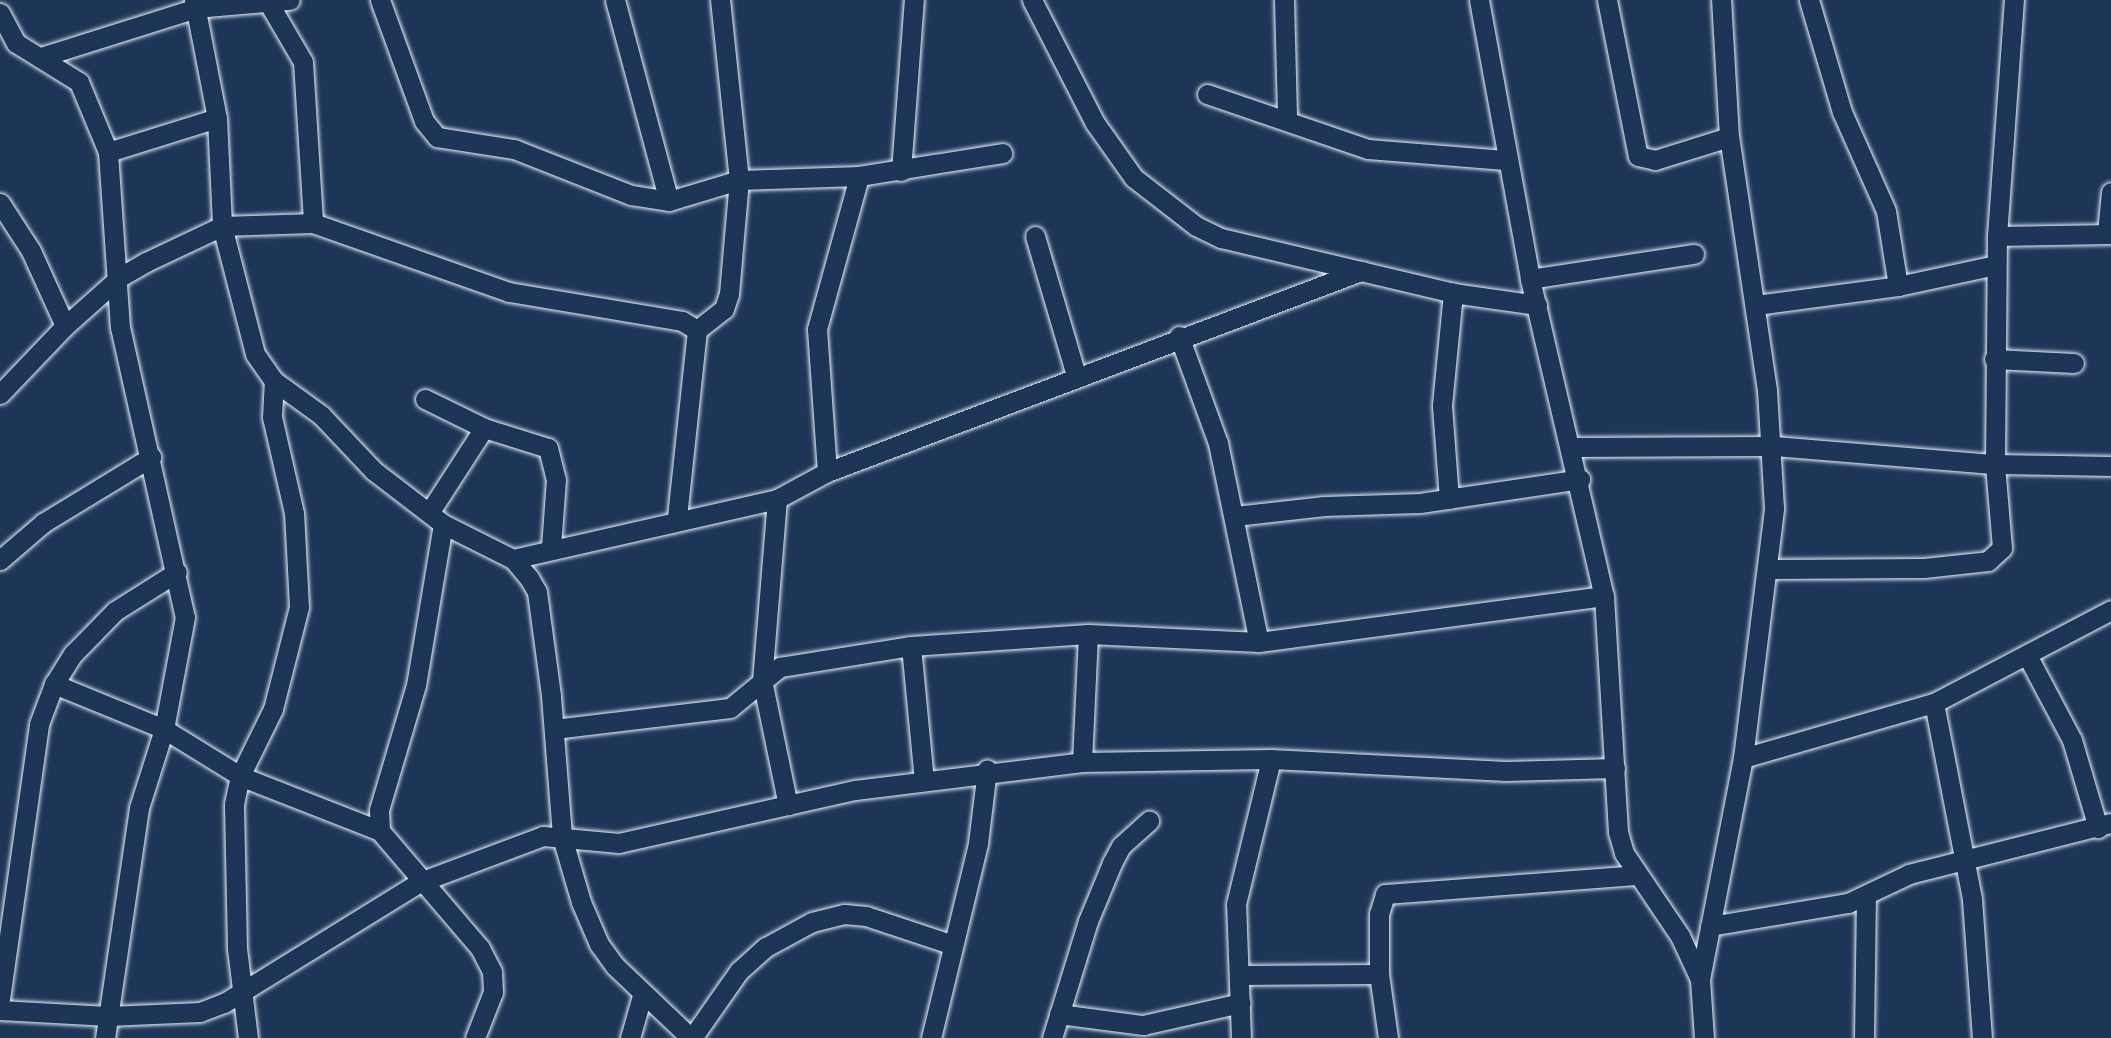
<!DOCTYPE html>
<style>
body{margin:0}
#map{position:relative;width:2111px;height:1038px;overflow:hidden;background:#1d3557;font-family:Sriracha,sans-serif}
div>[style]{position:absolute}
.roads{filter:drop-shadow(0 0 2px #e8f1f8) drop-shadow(0 0 2px #e8f1f8)}
.street>*{height:19px;margin:-9.5px;padding:0 9.5px;transform-origin:9.5px;border-radius:9.5px;background:#1d3557}
span{translate:-50% -50%;white-space:nowrap;text-align:center;line-height:1.15;-webkit-text-stroke:5px #1d3557;paint-order:stroke}
</style>
<div id="map">
<div class="roads">
<div class="street">
<div style="left:194px;top:0;width:120px;rotate:79deg"></div>
<div style="left:217px;top:118px;width:108px;rotate:87.3deg"></div>
<div style="left:222px;top:226px;width:132px;rotate:75.5deg"></div>
<div style="left:255px;top:354px;width:33px;rotate:55deg"></div>
<div style="left:274px;top:381px;width:58px;rotate:35.9deg"></div>
<div style="left:321px;top:415px;width:77px;rotate:46.6deg"></div>
<div style="left:374px;top:471px;width:87px;rotate:37.5deg"></div>
<div style="left:443px;top:524px;width:78px;rotate:26.6deg"></div>
<div style="left:513px;top:559px;width:25px;rotate:50deg"></div>
<div style="left:529px;top:578px;width:16px;rotate:60deg"></div>
<div style="left:537px;top:592px;width:105px;rotate:82.3deg"></div>
<div style="left:551px;top:696px;width:141px;rotate:85.5deg"></div>
<div style="left:562px;top:837px;width:68px;rotate:73.7deg"></div>
<div style="left:581px;top:902px;width:46px;rotate:66.8deg"></div>
<div style="left:599px;top:944px;width:27px;rotate:54deg"></div>
<div style="left:615px;top:966px;width:105px;rotate:43.5deg"></div>
<div style="left:380px;top:0;width:129px;rotate:70deg"></div>
<div style="left:424px;top:121px;width:21px;rotate:51deg"></div>
<div style="left:437px;top:137px;width:78px;rotate:8.9deg"></div>
<div style="left:514px;top:149px;width:126px;rotate:21.5deg"></div>
<div style="left:631px;top:195px;width:38px;rotate:9deg"></div>
<div style="left:669px;top:201px;width:73px;rotate:-16.7deg"></div>
<div style="left:739px;top:180px;width:120px;rotate:-1.9deg"></div>
<div style="left:859px;top:176px;width:145px;rotate:-9.1deg"></div>
<div style="left:615px;top:0;width:208px;rotate:75deg"></div>
<div style="left:1032px;top:0;width:138px;rotate:62.9deg"></div>
<div style="left:1095px;top:123px;width:67px;rotate:54.7deg"></div>
<div style="left:1134px;top:178px;width:78px;rotate:37.7deg"></div>
<div style="left:1196px;top:226px;width:28px;rotate:26deg"></div>
<div style="left:1221px;top:238px;width:238px;rotate:13.3deg"></div>
<div style="left:1453px;top:293px;width:85px;rotate:8.1deg"></div>
<div style="left:1284px;top:0;width:117px;rotate:88.5deg"></div>
<div style="left:1479px;top:0;width:284px;rotate:79.6deg"></div>
<div style="left:1530px;top:279px;width:326px;rotate:76.9deg"></div>
<div style="left:1604px;top:596px;width:236px;rotate:86.6deg"></div>
<div style="left:1618px;top:832px;width:22px;rotate:74deg"></div>
<div style="left:1624px;top:853px;width:100px;rotate:56deg"></div>
<div style="left:1680px;top:936px;width:47px;rotate:65.1deg"></div>
<div style="left:1607px;top:0;width:159px;rotate:78.8deg"></div>
<div style="left:1638px;top:156px;width:17px;rotate:13deg"></div>
<div style="left:1655px;top:160px;width:77px;rotate:-17.3deg"></div>
<div style="left:1809px;top:0;width:117px;rotate:73.6deg"></div>
<div style="left:1842px;top:112px;width:108px;rotate:66deg"></div>
<div style="left:1886px;top:211px;width:76px;rotate:80.9deg"></div>
<div style="left:268px;top:2px;width:69px;rotate:59.7deg"></div>
<div style="left:303px;top:62px;width:161px;rotate:86.4deg"></div>
<div style="left:0;top:13px;width:34px;rotate:62deg"></div>
<div style="left:16px;top:43px;width:74px;rotate:31.8deg"></div>
<div style="left:79px;top:82px;width:76px;rotate:67.5deg"></div>
<div style="left:108px;top:152px;width:175px;rotate:86.1deg"></div>
<div style="left:120px;top:327px;width:297px;rotate:77.4deg"></div>
<div style="left:185px;top:617px;width:114px;rotate:100.6deg"></div>
<div style="left:164px;top:729px;width:89px;rotate:31.7deg"></div>
<div style="left:240px;top:776px;width:150px;rotate:21.4deg"></div>
<div style="left:44px;top:56px;width:159px;rotate:-17.5deg"></div>
<div style="left:196px;top:8px;width:94px;rotate:-4.9deg"></div>
<div style="left:1207px;top:94px;width:170px;rotate:18.9deg"></div>
<div style="left:1368px;top:149px;width:137px;rotate:4.6deg"></div>
<div style="left:108px;top:152px;width:114px;rotate:-17.3deg"></div>
<div style="left:901px;top:171px;width:171px;rotate:-85.7deg"></div>
<div style="left:0;top:203px;width:57px;rotate:57.1deg"></div>
<div style="left:31px;top:251px;width:82px;rotate:65.6deg"></div>
<div style="left:2107px;top:233px;width:41px;rotate:-84.4deg"></div>
<div style="left:1035px;top:236px;width:145px;rotate:73.6deg"></div>
<div style="left:1997px;top:236px;width:114px;rotate:-1deg"></div>
<div style="left:1530px;top:279px;width:166px;rotate:-8.7deg"></div>
<div style="left:1756px;top:305px;width:143px;rotate:-7.6deg"></div>
<div style="left:1898px;top:286px;width:100px;rotate:-12.1deg"></div>
<div style="left:697px;top:330px;width:34px;rotate:-38deg"></div>
<div style="left:724px;top:309px;width:16px;rotate:-72deg"></div>
<div style="left:729px;top:294px;width:114px;rotate:-85deg"></div>
<div style="left:739px;top:180px;width:181px;rotate:-96deg"></div>
<div style="left:1179px;top:336px;width:114px;rotate:70deg"></div>
<div style="left:1218px;top:443px;width:203px;rotate:78.4deg"></div>
<div style="left:1994px;top:359px;width:80px;rotate:2.9deg"></div>
<div style="left:0;top:394px;width:94px;rotate:-46.3deg"></div>
<div style="left:65px;top:326px;width:74px;rotate:-41.7deg"></div>
<div style="left:120px;top:277px;width:30px;rotate:-30deg"></div>
<div style="left:146px;top:262px;width:84px;rotate:-25.3deg"></div>
<div style="left:222px;top:226px;width:91px;rotate:-1.9deg"></div>
<div style="left:313px;top:223px;width:208px;rotate:19.4deg"></div>
<div style="left:509px;top:292px;width:175px;rotate:9.5deg"></div>
<div style="left:682px;top:321px;width:17px;rotate:31deg"></div>
<div style="left:697px;top:330px;width:189px;rotate:96.1deg"></div>
<div style="left:425px;top:399px;width:66px;rotate:26.2deg"></div>
<div style="left:484px;top:428px;width:67px;rotate:17.4deg"></div>
<div style="left:548px;top:448px;width:32px;rotate:76deg"></div>
<div style="left:556px;top:479px;width:68px;rotate:94.2deg"></div>
<div style="left:1572px;top:447px;width:202px;rotate:-0.3deg"></div>
<div style="left:1774px;top:446px;width:222px;rotate:4.7deg"></div>
<div style="left:1995px;top:464px;width:116px;rotate:1deg"></div>
<div style="left:827px;top:472px;width:143px;rotate:-94deg"></div>
<div style="left:817px;top:329px;width:159px;rotate:-74.6deg"></div>
<div style="left:777px;top:499px;width:182px;rotate:94.7deg"></div>
<div style="left:762px;top:680px;width:128px;rotate:78.3deg"></div>
<div style="left:1449px;top:499px;width:94px;rotate:-94.3deg"></div>
<div style="left:1442px;top:405px;width:113px;rotate:-84.4deg"></div>
<div style="left:429px;top:513px;width:101px;rotate:-57.1deg"></div>
<div style="left:1235px;top:516px;width:90px;rotate:-6.4deg"></div>
<div style="left:1324px;top:506px;width:96px;rotate:-1.8deg"></div>
<div style="left:1420px;top:503px;width:162px;rotate:-8.5deg"></div>
<div style="left:443px;top:524px;width:163px;rotate:99.5deg"></div>
<div style="left:416px;top:685px;width:130px;rotate:106.5deg"></div>
<div style="left:379px;top:810px;width:21px;rotate:87deg"></div>
<div style="left:380px;top:831px;width:154px;rotate:49.5deg"></div>
<div style="left:480px;top:948px;width:27px;rotate:63deg"></div>
<div style="left:492px;top:972px;width:20px;rotate:87deg"></div>
<div style="left:493px;top:992px;width:49px;rotate:111.4deg"></div>
<div style="left:513px;top:559px;width:271px;rotate:-12.8deg"></div>
<div style="left:777px;top:499px;width:57px;rotate:-28.4deg"></div>
<div style="left:827px;top:472px;width:571px;rotate:-20.63deg"></div>
<div style="left:0;top:560px;width:57px;rotate:-40.7deg"></div>
<div style="left:43px;top:523px;width:127px;rotate:-31.4deg"></div>
<div style="left:1769px;top:569px;width:155px;rotate:-0.4deg"></div>
<div style="left:1924px;top:568px;width:64px;rotate:-6.2deg"></div>
<div style="left:1988px;top:561px;width:19px;rotate:-43deg"></div>
<div style="left:2002px;top:548px;width:84px;rotate:-94.8deg"></div>
<div style="left:1995px;top:464px;width:228px;rotate:-89.5deg"></div>
<div style="left:1997px;top:236px;width:237px;rotate:-85.9deg"></div>
<div style="left:911px;top:646px;width:135px;rotate:84.5deg"></div>
<div style="left:2027px;top:655px;width:96px;rotate:62.1deg"></div>
<div style="left:2072px;top:740px;width:92px;rotate:73.5deg"></div>
<div style="left:54px;top:684px;width:119px;rotate:22.2deg"></div>
<div style="left:164px;top:729px;width:83px;rotate:107.6deg"></div>
<div style="left:139px;top:808px;width:232px;rotate:98.4deg"></div>
<div style="left:1934px;top:703px;width:200px;rotate:79deg"></div>
<div style="left:1972px;top:899px;width:139px;rotate:85.9deg"></div>
<div style="left:554px;top:729px;width:177px;rotate:-6.8deg"></div>
<div style="left:730px;top:708px;width:65px;rotate:-39.4deg"></div>
<div style="left:780px;top:667px;width:133px;rotate:-9.1deg"></div>
<div style="left:911px;top:646px;width:177px;rotate:-3.9deg"></div>
<div style="left:1088px;top:634px;width:171px;rotate:2.7deg"></div>
<div style="left:1259px;top:642px;width:348px;rotate:-7.6deg"></div>
<div style="left:1743px;top:758px;width:199px;rotate:-16.1deg"></div>
<div style="left:1934px;top:703px;width:200px;rotate:-27.7deg"></div>
<div style="left:1082px;top:762px;width:128px;rotate:-87.3deg"></div>
<div style="left:1710px;top:926px;width:140px;rotate:-9.5deg"></div>
<div style="left:1848px;top:903px;width:68px;rotate:-25.4deg"></div>
<div style="left:1909px;top:874px;width:208px;rotate:-14.2deg"></div>
<div style="left:1239px;top:975px;width:140px;rotate:-0.4deg"></div>
<div style="left:0;top:999px;width:278px;rotate:-81.9deg"></div>
<div style="left:39px;top:724px;width:43px;rotate:-69.4deg"></div>
<div style="left:54px;top:684px;width:36px;rotate:-58deg"></div>
<div style="left:73px;top:654px;width:60px;rotate:-45.7deg"></div>
<div style="left:115px;top:611px;width:73px;rotate:-32.2deg"></div>
<div style="left:0;top:1010px;width:108px;rotate:3.2deg"></div>
<div style="left:108px;top:1016px;width:92px;rotate:-2.5deg"></div>
<div style="left:200px;top:1012px;width:26px;rotate:-21deg"></div>
<div style="left:224px;top:1003px;width:230px;rotate:-31.7deg"></div>
<div style="left:420px;top:882px;width:131px;rotate:-20.5deg"></div>
<div style="left:543px;top:836px;width:76px;rotate:5.3deg"></div>
<div style="left:619px;top:843px;width:242px;rotate:-12.7deg"></div>
<div style="left:855px;top:790px;width:229px;rotate:-7deg"></div>
<div style="left:1082px;top:762px;width:189px;rotate:-0.9deg"></div>
<div style="left:1271px;top:759px;width:235px;rotate:2.9deg"></div>
<div style="left:1506px;top:771px;width:109px;rotate:-1.6deg"></div>
<div style="left:1059px;top:1014px;width:85px;rotate:7.5deg"></div>
<div style="left:1143px;top:1025px;width:100px;rotate:-12.7deg"></div>
<div style="left:248px;top:1038px;width:90px;rotate:-97deg"></div>
<div style="left:237px;top:949px;width:145px;rotate:-91.2deg"></div>
<div style="left:234px;top:804px;width:29px;rotate:-78deg"></div>
<div style="left:240px;top:776px;width:75px;rotate:-63.8deg"></div>
<div style="left:273px;top:709px;width:105px;rotate:-75.7deg"></div>
<div style="left:299px;top:607px;width:94px;rotate:-93deg"></div>
<div style="left:294px;top:513px;width:98px;rotate:-102.9deg"></div>
<div style="left:272px;top:417px;width:36px;rotate:-87deg"></div>
<div style="left:630px;top:1038px;width:44px;rotate:-74.1deg"></div>
<div style="left:692px;top:1038px;width:82px;rotate:-55deg"></div>
<div style="left:739px;top:971px;width:36px;rotate:-42deg"></div>
<div style="left:766px;top:947px;width:52px;rotate:-28.5deg"></div>
<div style="left:812px;top:922px;width:33px;rotate:-14deg"></div>
<div style="left:844px;top:914px;width:22px;rotate:5deg"></div>
<div style="left:866px;top:916px;width:92px;rotate:18.4deg"></div>
<div style="left:931px;top:1038px;width:201px;rotate:-76.4deg"></div>
<div style="left:978px;top:843px;width:74px;rotate:-83deg"></div>
<div style="left:1052px;top:1038px;width:122px;rotate:-72.9deg"></div>
<div style="left:1088px;top:921px;width:63px;rotate:-67.5deg"></div>
<div style="left:1112px;top:863px;width:19px;rotate:-62deg"></div>
<div style="left:1121px;top:846px;width:38px;rotate:-42deg"></div>
<div style="left:1241px;top:1038px;width:134px;rotate:-92.1deg"></div>
<div style="left:1236px;top:904px;width:149px;rotate:-76.4deg"></div>
<div style="left:1388px;top:1038px;width:65px;rotate:-98deg"></div>
<div style="left:1379px;top:974px;width:60px;rotate:-90deg"></div>
<div style="left:1379px;top:914px;width:21px;rotate:-73deg"></div>
<div style="left:1385px;top:894px;width:252px;rotate:-4.3deg"></div>
<div style="left:1704px;top:1038px;width:59px;rotate:-93.9deg"></div>
<div style="left:1700px;top:979px;width:225px;rotate:-79deg"></div>
<div style="left:1743px;top:758px;width:252px;rotate:-82.9deg"></div>
<div style="left:1774px;top:508px;width:118px;rotate:-93.4deg"></div>
<div style="left:1767px;top:390px;width:256px;rotate:-98.5deg"></div>
<div style="left:1729px;top:137px;width:137px;rotate:-93.3deg"></div>
<div style="left:1864px;top:1038px;width:142px;rotate:-89.2deg"></div>
</div>
</div>
</div>
